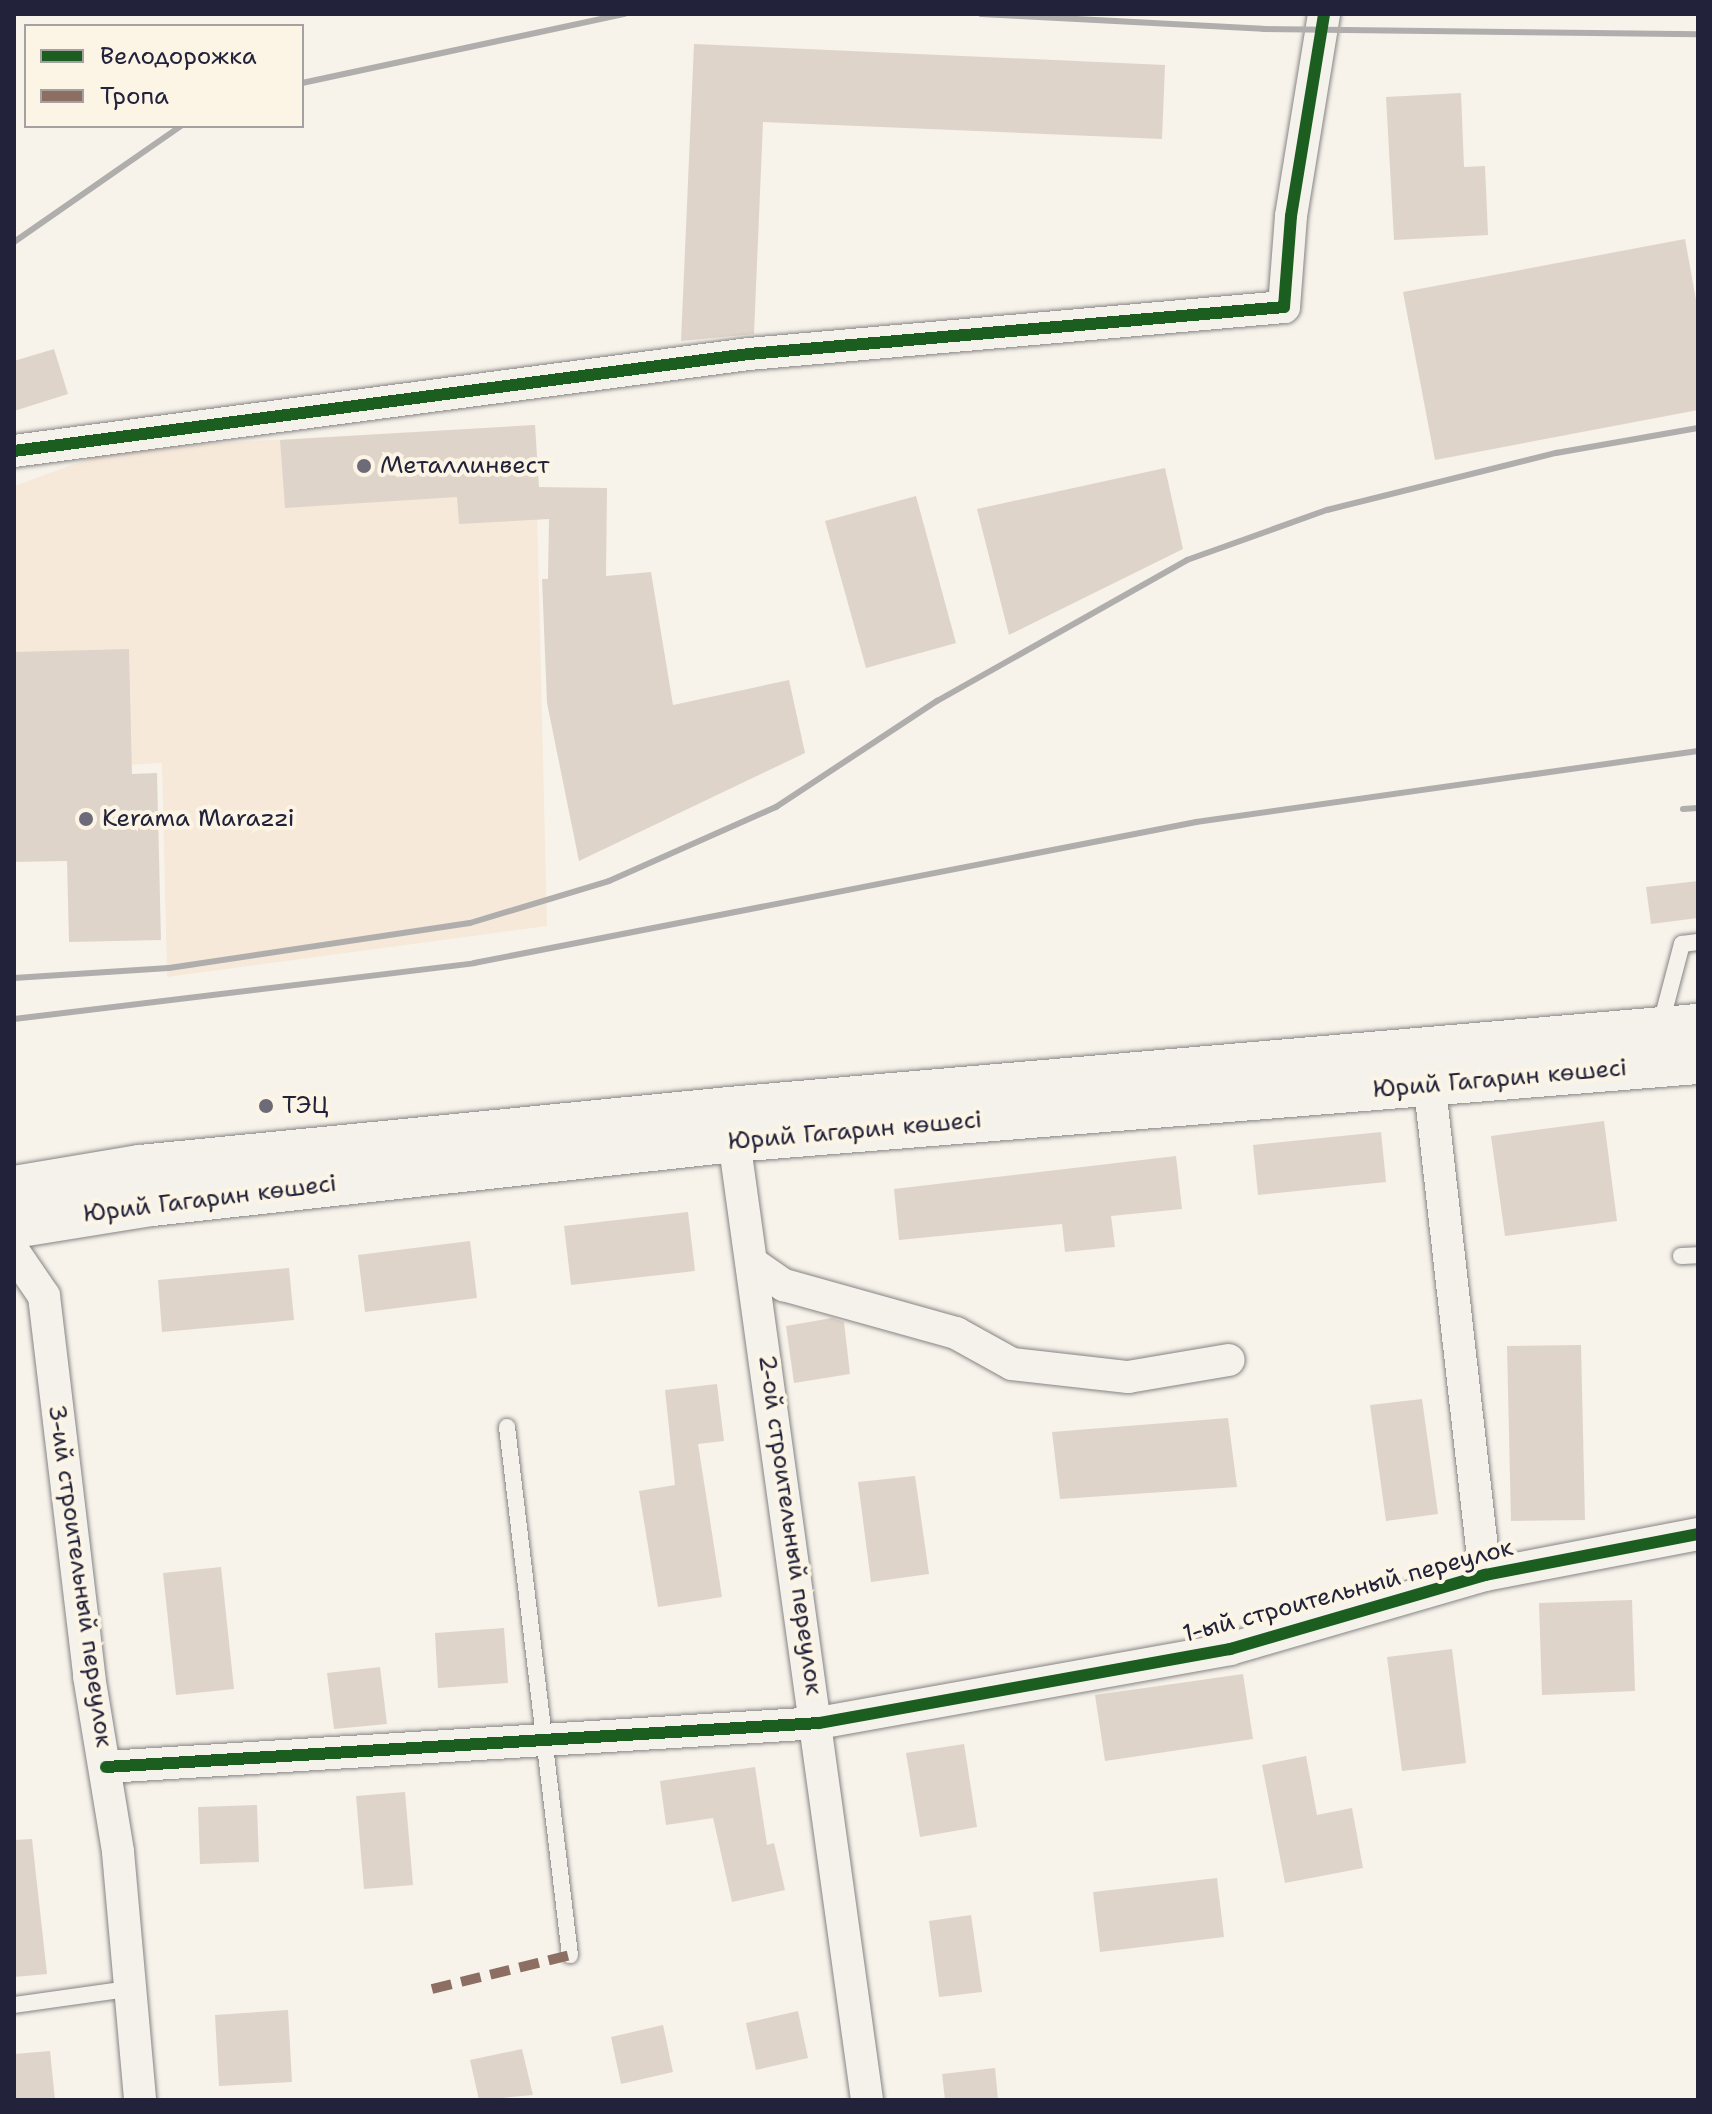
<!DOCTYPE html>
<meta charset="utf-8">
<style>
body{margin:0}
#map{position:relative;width:1712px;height:2114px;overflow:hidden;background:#f7f3ea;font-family:"Shantell Sans",sans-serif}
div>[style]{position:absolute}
.built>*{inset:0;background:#f6e9da}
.building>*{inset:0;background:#dfd4ca}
.roads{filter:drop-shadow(0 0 2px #868485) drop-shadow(0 0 2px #868485)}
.lane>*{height:16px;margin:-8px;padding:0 8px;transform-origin:8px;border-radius:8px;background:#f5f2ec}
.street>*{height:32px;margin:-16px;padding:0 16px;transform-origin:16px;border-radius:16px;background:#f5f2ec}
.primary>*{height:44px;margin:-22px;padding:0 22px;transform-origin:22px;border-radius:22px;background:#f5f2ec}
.rail>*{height:6px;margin:-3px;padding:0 3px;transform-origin:3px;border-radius:3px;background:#b0aead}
.quiet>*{height:10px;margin-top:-5px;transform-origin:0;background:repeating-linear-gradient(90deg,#8d6e63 0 20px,transparent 0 30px)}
.cycleway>*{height:12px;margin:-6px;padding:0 6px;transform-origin:6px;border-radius:6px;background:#1b5e20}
.dots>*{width:22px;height:22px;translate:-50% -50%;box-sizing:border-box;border:4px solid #fcf5e5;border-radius:50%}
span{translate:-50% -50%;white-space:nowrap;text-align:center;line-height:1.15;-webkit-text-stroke:8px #fcf5e5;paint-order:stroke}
.poi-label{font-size:24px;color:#22223b}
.left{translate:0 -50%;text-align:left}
.street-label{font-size:24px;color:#22223b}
.frame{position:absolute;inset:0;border:16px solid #22223b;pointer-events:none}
.legend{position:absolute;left:24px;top:24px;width:280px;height:104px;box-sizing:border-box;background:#fcf5e5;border:2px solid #a5a1a1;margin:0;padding:10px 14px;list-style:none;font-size:24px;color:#22223b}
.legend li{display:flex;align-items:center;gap:16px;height:40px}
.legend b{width:40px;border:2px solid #a5a1a1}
</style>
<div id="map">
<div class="built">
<div style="clip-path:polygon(535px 425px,547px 926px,167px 977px,162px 763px,14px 771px,14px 486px,116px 449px)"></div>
</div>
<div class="building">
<div style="clip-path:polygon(694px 44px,1165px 65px,1162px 139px,763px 122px,754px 334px,681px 341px)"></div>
<div style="clip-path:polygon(1461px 93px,1464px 167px,1485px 166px,1488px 235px,1394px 240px,1386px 97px)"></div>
<div style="clip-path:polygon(1685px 239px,1698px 311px,1698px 410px,1435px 460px,1403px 292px)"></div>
<div style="clip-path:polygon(54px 349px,68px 394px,14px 411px,14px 361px)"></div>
<div style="clip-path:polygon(535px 425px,539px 487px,607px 488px,606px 576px,651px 572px,673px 705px,789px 680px,805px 753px,579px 861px,547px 703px,542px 579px,548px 579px,549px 519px,459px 524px,457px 497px,285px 508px,280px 440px)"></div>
<div style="clip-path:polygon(1165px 468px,1183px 549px,1009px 635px,977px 509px)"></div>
<div style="clip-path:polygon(916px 496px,956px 643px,866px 668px,825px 521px)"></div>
<div style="clip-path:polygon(129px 649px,132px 774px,157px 773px,161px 940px,69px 942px,67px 861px,14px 862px,14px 652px)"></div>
<div style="clip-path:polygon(1698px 881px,1698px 918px,1651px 924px,1646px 887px)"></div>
<div style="clip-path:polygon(1604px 1121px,1617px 1221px,1505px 1236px,1491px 1136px)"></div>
<div style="clip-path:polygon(1381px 1132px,1386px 1182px,1258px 1195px,1253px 1145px)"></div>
<div style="clip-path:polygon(1176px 1156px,1182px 1209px,1111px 1216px,1115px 1247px,1065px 1252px,1062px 1224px,899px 1240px,894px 1189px)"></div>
<div style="clip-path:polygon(688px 1212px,695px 1271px,571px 1285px,564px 1226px)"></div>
<div style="clip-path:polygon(470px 1241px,477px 1298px,365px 1312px,358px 1255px)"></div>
<div style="clip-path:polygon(289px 1268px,294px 1320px,162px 1332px,158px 1280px)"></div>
<div style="clip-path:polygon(832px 1318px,844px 1322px,850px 1374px,794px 1383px,786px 1326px)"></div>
<div style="clip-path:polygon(1581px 1345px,1585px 1520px,1511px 1521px,1507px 1346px)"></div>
<div style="clip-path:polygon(717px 1384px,724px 1441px,698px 1444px,722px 1597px,658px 1607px,639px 1491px,675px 1485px,665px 1390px)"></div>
<div style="clip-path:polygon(1422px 1399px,1438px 1514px,1386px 1521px,1370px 1405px)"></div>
<div style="clip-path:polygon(1228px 1418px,1237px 1487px,1060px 1499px,1052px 1432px)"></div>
<div style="clip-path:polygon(915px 1476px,929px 1574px,871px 1582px,858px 1482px)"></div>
<div style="clip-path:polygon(221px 1567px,234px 1689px,176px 1695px,163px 1573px)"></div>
<div style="clip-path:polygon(1632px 1600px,1635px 1691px,1542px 1695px,1539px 1603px)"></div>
<div style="clip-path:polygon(504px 1628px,508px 1683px,438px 1688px,435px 1633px)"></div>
<div style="clip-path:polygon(1452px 1649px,1466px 1763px,1402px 1771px,1387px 1657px)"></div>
<div style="clip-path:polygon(380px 1667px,387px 1724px,334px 1729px,327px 1673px)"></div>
<div style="clip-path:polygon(1243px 1674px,1253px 1739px,1105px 1761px,1095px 1695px)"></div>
<div style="clip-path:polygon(964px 1744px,977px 1827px,920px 1837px,906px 1753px)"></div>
<div style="clip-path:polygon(1306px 1756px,1317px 1815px,1352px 1808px,1363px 1868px,1285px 1883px,1262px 1765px)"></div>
<div style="clip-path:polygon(755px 1767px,767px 1845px,774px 1843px,785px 1890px,732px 1902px,713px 1818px,666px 1825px,660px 1781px)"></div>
<div style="clip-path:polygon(405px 1792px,413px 1885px,364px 1889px,356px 1796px)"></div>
<div style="clip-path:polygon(257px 1805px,259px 1862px,200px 1864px,198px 1807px)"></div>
<div style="clip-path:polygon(32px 1839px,47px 1974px,14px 1977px,14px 1840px)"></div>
<div style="clip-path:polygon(1217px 1878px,1224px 1937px,1100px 1952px,1093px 1892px)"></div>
<div style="clip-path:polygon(971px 1915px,982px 1992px,939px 1997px,929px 1921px)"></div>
<div style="clip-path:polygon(288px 2010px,292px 2082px,219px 2086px,215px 2015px)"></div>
<div style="clip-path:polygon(798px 2011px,808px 2058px,756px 2070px,746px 2023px)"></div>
<div style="clip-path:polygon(663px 2025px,673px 2072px,621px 2084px,611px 2037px)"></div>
<div style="clip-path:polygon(522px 2049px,533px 2095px,479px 2100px,470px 2060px)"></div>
<div style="clip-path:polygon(50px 2051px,55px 2100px,14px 2100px,14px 2054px)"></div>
<div style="clip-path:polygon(995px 2068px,998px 2100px,945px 2100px,942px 2074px)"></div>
</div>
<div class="roads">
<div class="lane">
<div style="left:1660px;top:1027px;width:86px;rotate:-75.2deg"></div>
<div style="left:1682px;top:944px;width:16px;rotate:-7deg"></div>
<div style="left:1681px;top:1256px;width:17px;rotate:-3deg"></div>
<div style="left:507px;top:1427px;width:532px;rotate:83.2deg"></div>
<div style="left:14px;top:2005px;width:115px;rotate:-8deg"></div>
</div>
<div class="street">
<div style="left:14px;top:451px;width:741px;rotate:-7.52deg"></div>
<div style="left:749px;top:354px;width:537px;rotate:-5.02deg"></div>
<div style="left:1284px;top:307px;width:91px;rotate:-85.6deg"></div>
<div style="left:1291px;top:216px;width:205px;rotate:-80.7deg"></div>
<div style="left:1427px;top:1062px;width:516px;rotate:83.55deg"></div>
<div style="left:734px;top:1140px;width:969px;rotate:82.11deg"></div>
<div style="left:14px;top:1252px;width:53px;rotate:55.7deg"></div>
<div style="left:44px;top:1296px;width:383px;rotate:83.2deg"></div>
<div style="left:89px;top:1676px;width:178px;rotate:80.6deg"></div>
<div style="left:118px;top:1852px;width:249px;rotate:84.9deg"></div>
<div style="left:752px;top:1263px;width:39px;rotate:35deg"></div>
<div style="left:784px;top:1285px;width:179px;rotate:15.6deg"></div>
<div style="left:956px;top:1333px;width:64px;rotate:29deg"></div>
<div style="left:1012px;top:1364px;width:117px;rotate:6.4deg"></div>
<div style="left:1128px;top:1377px;width:102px;rotate:-9.6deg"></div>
<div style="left:106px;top:1767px;width:714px;rotate:-3.53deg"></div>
<div style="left:819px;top:1723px;width:418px;rotate:-10.2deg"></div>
<div style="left:1230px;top:1649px;width:266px;rotate:-16.2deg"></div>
<div style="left:1485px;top:1575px;width:217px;rotate:-10.9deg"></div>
</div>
<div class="primary">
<div style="left:14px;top:1188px;width:128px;rotate:-9.5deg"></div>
<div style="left:140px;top:1167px;width:592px;rotate:-5.62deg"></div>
<div style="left:729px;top:1109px;width:973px;rotate:-4.9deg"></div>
<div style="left:14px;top:1226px;width:140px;rotate:-9.1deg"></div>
<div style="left:152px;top:1204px;width:586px;rotate:-6.28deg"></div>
<div style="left:734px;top:1140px;width:967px;rotate:-4.63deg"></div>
</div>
</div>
<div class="rail">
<div style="left:981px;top:14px;width:282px;rotate:3deg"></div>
<div style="left:1263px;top:29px;width:435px;rotate:0.7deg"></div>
<div style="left:302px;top:83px;width:330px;rotate:-12.1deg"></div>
<div style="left:14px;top:242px;width:203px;rotate:-34.8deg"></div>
<div style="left:1683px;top:809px;width:15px;rotate:-4deg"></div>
<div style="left:14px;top:978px;width:155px;rotate:-3.7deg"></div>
<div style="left:169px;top:968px;width:304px;rotate:-8.5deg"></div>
<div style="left:470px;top:923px;width:145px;rotate:-16.8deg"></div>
<div style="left:609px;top:881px;width:183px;rotate:-23.9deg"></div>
<div style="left:776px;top:807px;width:193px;rotate:-33.4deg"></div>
<div style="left:937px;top:701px;width:287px;rotate:-29.4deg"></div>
<div style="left:1187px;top:560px;width:149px;rotate:-19.7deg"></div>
<div style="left:1327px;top:510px;width:236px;rotate:-14deg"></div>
<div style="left:1556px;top:453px;width:144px;rotate:-10deg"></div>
<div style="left:14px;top:1019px;width:463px;rotate:-6.9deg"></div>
<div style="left:474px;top:963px;width:736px;rotate:-11.05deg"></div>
<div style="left:1196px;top:822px;width:507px;rotate:-8.05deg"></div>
</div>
<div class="quiet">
<div style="left:432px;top:1989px;width:142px;rotate:-13.8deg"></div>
</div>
<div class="cycleway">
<div style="left:14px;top:451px;width:741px;rotate:-7.52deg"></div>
<div style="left:749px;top:354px;width:537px;rotate:-5.02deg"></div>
<div style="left:1284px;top:307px;width:91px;rotate:-85.6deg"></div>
<div style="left:1291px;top:216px;width:205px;rotate:-80.7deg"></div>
<div style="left:106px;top:1767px;width:714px;rotate:-3.53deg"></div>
<div style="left:819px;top:1723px;width:418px;rotate:-10.2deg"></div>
<div style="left:1230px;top:1649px;width:266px;rotate:-16.2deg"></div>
<div style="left:1485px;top:1575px;width:217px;rotate:-10.9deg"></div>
</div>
<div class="dots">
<div style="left:364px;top:466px;background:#6d6b78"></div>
<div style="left:86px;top:819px;background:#6d6b78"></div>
<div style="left:266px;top:1106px;background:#6d6b78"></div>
</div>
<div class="poi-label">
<span class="left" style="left:380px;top:466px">Металлинвест</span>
<span class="left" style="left:102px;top:819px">Kerama Marazzi</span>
<span class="left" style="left:282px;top:1106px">ТЭЦ</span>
</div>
<div class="street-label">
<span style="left:1500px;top:1079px;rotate:-5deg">Юрий Гагарин көшесі</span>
<span style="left:855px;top:1131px;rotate:-5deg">Юрий Гагарин көшесі</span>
<span style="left:210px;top:1199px;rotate:-7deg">Юрий Гагарин көшесі</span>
<span style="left:790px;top:1525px;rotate:82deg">2-ой строительный переулок</span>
<span style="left:80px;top:1576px;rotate:82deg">3-ий строительный переулок</span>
<span style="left:1348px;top:1591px;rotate:-15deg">1-ый строительный переулок</span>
</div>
<div class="frame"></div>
<ul class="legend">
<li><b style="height:10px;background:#1b5e20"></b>Велодорожка</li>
<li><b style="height:10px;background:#8d6e63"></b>Тропа</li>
</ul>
</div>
